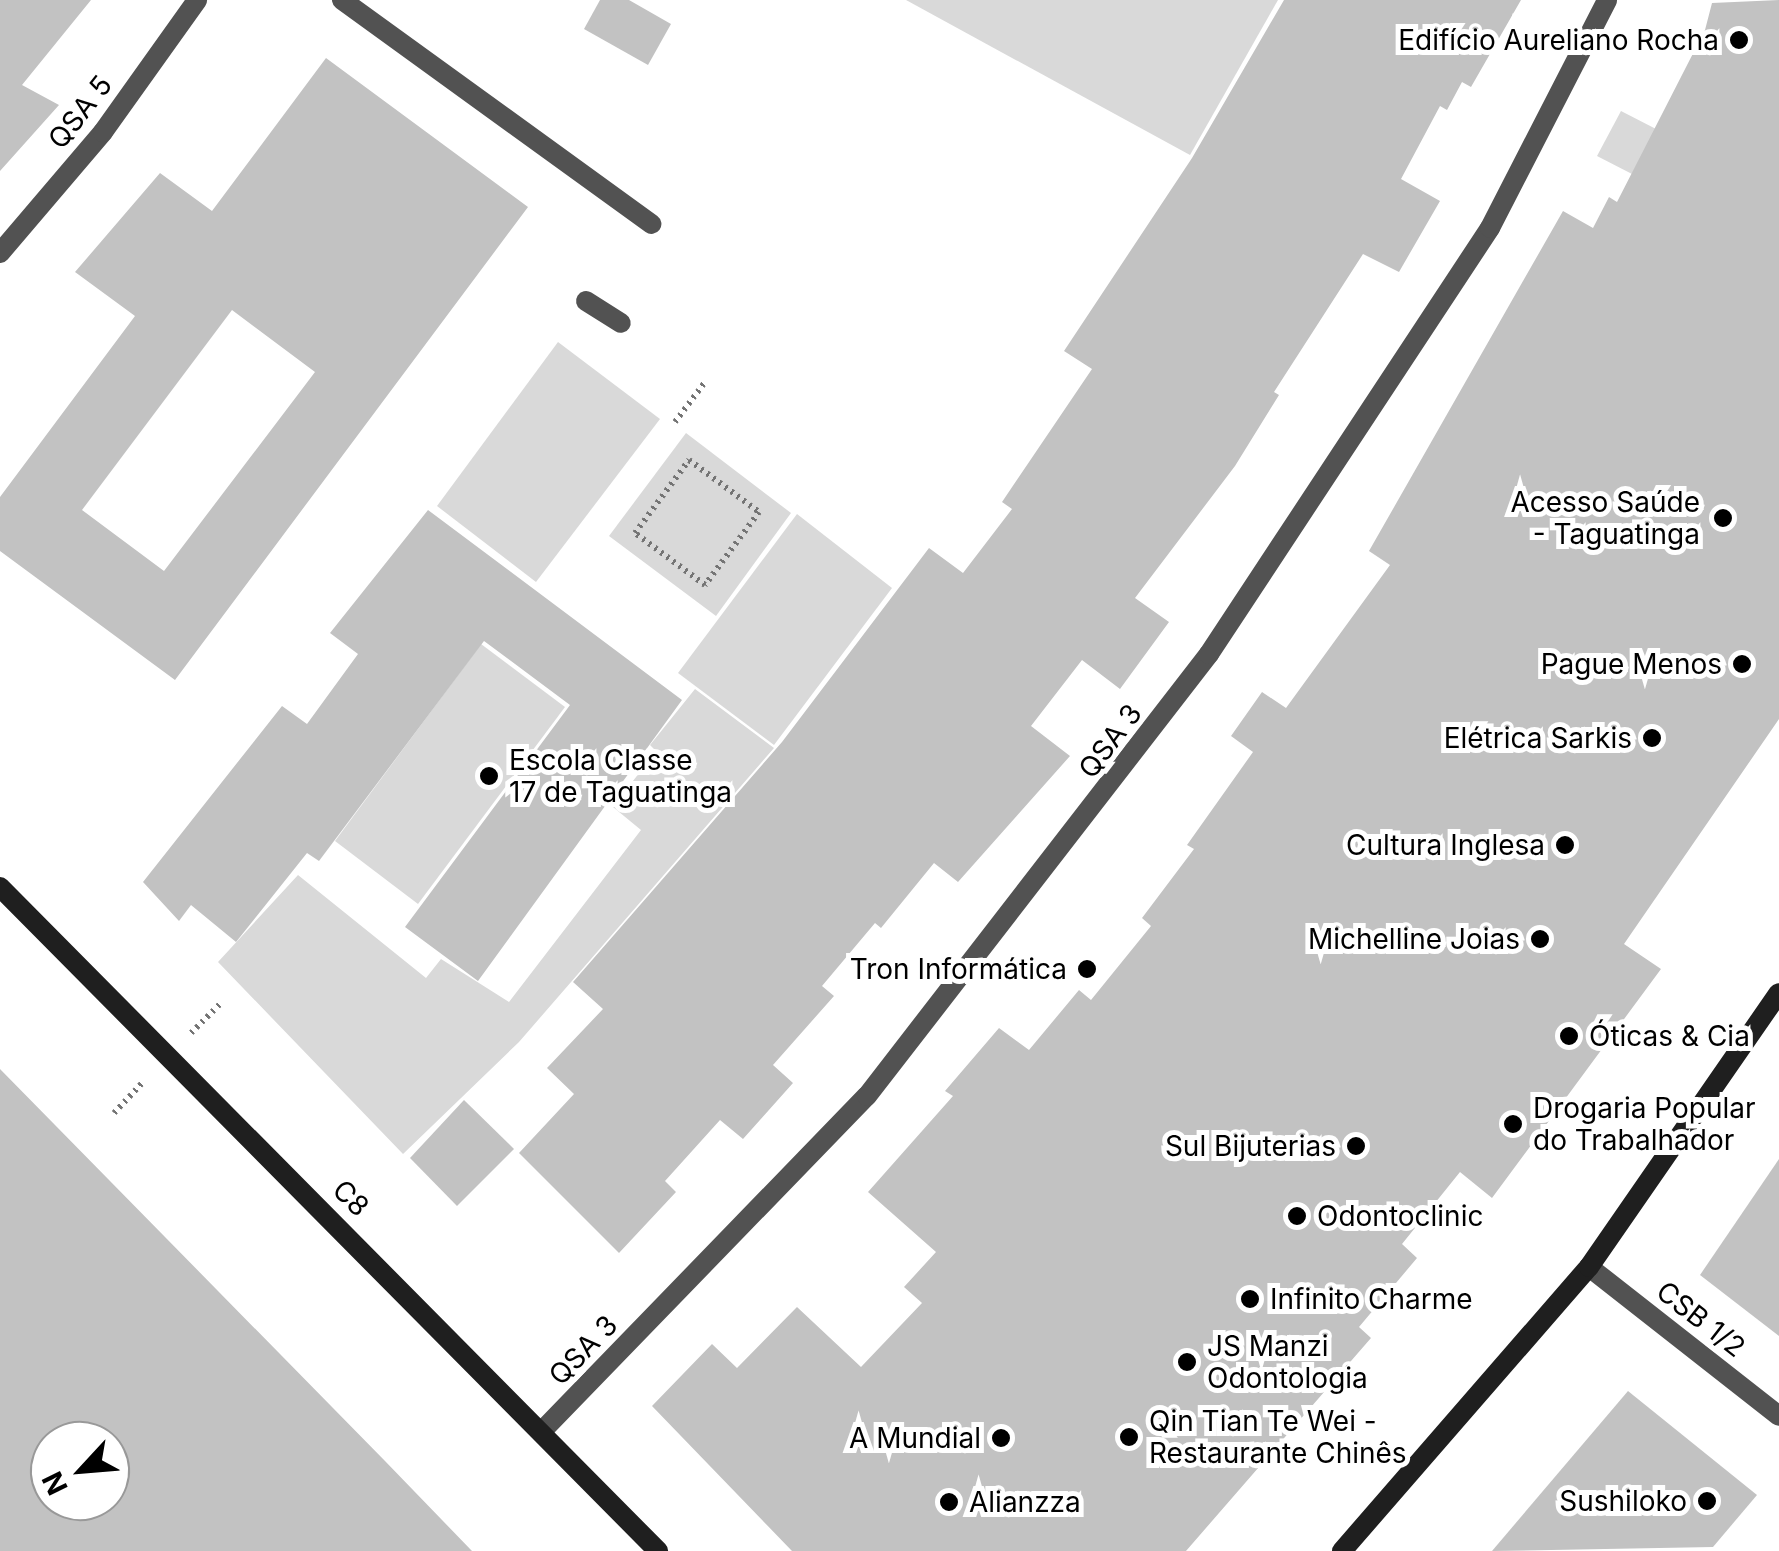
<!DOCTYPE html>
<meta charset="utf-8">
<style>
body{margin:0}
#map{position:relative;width:1779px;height:1551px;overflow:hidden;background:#fff;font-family:Inter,sans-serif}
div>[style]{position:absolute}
.green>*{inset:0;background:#d9d9d9}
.building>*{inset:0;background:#c2c2c2}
.path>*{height:6px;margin-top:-3px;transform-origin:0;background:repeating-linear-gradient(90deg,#747474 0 2.5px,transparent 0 7.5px)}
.lane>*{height:20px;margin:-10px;padding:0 10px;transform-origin:10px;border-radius:10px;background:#525252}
.street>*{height:20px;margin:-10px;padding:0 10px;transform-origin:10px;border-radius:10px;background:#525252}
.secondary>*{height:20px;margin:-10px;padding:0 10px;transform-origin:10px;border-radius:10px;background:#1f1f1f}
.dots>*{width:28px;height:28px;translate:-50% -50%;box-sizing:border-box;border:5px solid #fff;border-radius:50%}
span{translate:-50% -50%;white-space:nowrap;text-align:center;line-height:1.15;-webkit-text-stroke:10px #fff;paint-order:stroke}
.poi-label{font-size:28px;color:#000}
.right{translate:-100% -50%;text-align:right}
.left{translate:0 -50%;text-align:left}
.street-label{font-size:28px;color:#000}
.north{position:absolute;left:30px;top:1421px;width:100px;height:100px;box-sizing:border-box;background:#fff;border:2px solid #999;border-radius:50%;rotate:244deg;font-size:28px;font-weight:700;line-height:40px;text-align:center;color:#000}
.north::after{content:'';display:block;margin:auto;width:35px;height:45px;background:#000;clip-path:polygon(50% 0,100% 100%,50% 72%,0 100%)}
</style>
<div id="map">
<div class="green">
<div style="clip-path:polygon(906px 0,1278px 0,1190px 155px)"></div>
<div style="clip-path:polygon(1621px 111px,1656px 129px,1632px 174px,1597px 156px)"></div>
<div style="clip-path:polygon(558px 342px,660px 419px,536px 582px,437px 506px)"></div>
<div style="clip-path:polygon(686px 433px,791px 513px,716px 616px,609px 536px)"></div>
<div style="clip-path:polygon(797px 514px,892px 588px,774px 745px,678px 673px)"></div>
<div style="clip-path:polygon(481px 644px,565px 707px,418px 904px,335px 841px)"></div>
<div style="clip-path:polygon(695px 689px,774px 748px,519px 1042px,403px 1154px,218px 962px,298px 875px,426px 978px,441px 959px,509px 1002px,641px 830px,613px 807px,656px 751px,650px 745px)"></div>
</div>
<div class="building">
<div style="clip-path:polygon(0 0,91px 0,22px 85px,59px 105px,0 171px)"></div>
<div style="clip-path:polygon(600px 0,629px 0,671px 24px,648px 65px,584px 29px)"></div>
<div style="clip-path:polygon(1284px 0,1521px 0,1471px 87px,1462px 82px,1447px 110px,1440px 106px,1401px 179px,1440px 201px,1399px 272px,1363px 254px,1274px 392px,1279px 395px,1235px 466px,1135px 598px,1169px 622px,1120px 689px,1082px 660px,1031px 726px,1070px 756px,958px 882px,934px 863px,881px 928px,875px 923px,822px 986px,834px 996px,773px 1065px,793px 1083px,743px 1139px,720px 1120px,665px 1181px,676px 1192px,619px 1253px,519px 1153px,574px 1094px,547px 1068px,603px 1009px,573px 982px,782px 742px,929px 548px,963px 573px,1012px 509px,1002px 502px,1092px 369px,1064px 351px,1192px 158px)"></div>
<div style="clip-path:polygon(1779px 0,1779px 719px,1624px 944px,1661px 969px,1492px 1198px,1460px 1172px,1402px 1244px,1417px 1258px,1359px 1327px,1371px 1338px,1186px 1551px,792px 1551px,652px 1406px,712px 1344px,737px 1368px,797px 1307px,861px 1367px,922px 1303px,904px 1287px,936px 1252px,868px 1192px,953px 1096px,945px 1091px,999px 1028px,1029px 1050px,1079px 990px,1091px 1000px,1151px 926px,1142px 918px,1194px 849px,1187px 845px,1253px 752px,1231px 736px,1262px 692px,1286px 708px,1390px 565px,1369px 551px,1563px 211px,1593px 228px,1609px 197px,1617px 202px,1705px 30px,1712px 3px)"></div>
<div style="clip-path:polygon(evenodd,326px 58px,528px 207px,175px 680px,0 551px,0 497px,135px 316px,75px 272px,160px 173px,212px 211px,326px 58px,232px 310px,315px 372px,164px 571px,82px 510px,232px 310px)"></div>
<div style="clip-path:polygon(428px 510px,682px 700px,478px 981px,405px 927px,570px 705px,484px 641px,319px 861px,307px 853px,236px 942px,191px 905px,179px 921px,143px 882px,282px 706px,307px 724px,358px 654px,330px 633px)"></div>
<div style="clip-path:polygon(evenodd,0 1069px,385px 1461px,472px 1551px,0 1551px,0 1069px,50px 1441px,110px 1441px,110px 1501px,50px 1501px,50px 1441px)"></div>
<div style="clip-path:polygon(464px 1100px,514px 1149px,457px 1206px,410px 1158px)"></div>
<div style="clip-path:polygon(1779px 1159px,1779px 1336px,1700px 1275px)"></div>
<div style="clip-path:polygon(1628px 1391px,1757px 1495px,1713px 1547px,1492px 1551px)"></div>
</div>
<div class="path">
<div style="left:675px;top:422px;width:50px;rotate:-53.1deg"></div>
<div style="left:689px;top:460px;width:87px;rotate:36.6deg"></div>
<div style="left:759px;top:512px;width:91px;rotate:126.5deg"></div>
<div style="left:705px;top:585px;width:87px;rotate:-143.4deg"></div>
<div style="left:635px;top:533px;width:91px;rotate:-53.5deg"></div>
<div style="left:191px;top:1033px;width:44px;rotate:-45deg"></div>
<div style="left:114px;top:1113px;width:44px;rotate:-46.8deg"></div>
</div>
<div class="lane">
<div style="left:342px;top:0;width:382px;rotate:35.9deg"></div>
<div style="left:586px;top:301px;width:41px;rotate:32.2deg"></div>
</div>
<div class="street">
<div style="left:0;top:253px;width:159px;rotate:-49.6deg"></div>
<div style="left:103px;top:132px;width:162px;rotate:-54.5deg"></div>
<div style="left:1589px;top:1267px;width:241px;rotate:38.1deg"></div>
<div style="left:543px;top:1430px;width:465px;rotate:-45.9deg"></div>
<div style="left:867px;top:1096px;width:559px;rotate:-52.27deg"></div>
<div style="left:1209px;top:654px;width:510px;rotate:-56.59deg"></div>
<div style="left:1490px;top:228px;width:256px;rotate:-62.8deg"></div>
</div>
<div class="secondary">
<div style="left:0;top:887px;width:935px;rotate:45.26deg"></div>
<div style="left:1342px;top:1551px;width:376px;rotate:-49deg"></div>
<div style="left:1589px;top:1267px;width:333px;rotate:-55.3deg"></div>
</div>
<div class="dots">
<div style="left:1739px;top:40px;background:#000"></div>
<div style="left:1723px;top:518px;background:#000"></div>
<div style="left:1742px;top:664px;background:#000"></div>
<div style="left:1652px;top:738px;background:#000"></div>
<div style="left:489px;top:776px;background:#000"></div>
<div style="left:1565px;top:845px;background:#000"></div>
<div style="left:1540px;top:939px;background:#000"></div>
<div style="left:1087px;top:969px;background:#000"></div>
<div style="left:1569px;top:1036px;background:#000"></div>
<div style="left:1513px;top:1124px;background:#000"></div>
<div style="left:1356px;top:1146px;background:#000"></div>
<div style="left:1297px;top:1216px;background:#000"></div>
<div style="left:1250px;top:1299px;background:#000"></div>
<div style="left:1187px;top:1362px;background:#000"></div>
<div style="left:1129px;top:1437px;background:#000"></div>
<div style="left:1001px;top:1438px;background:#000"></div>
<div style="left:1707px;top:1501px;background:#000"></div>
<div style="left:949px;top:1502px;background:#000"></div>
</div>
<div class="poi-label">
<span class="right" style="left:1719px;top:40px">Edifício Aureliano Rocha</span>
<span class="right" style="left:1700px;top:518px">Acesso Saúde<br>- Taguatinga</span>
<span class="right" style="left:1722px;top:664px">Pague Menos</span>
<span class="right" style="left:1632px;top:738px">Elétrica Sarkis</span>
<span class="left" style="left:509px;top:776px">Escola Classe<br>17 de Taguatinga</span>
<span class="right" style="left:1545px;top:845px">Cultura Inglesa</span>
<span class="right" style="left:1520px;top:939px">Michelline Joias</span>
<span class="right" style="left:1067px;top:969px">Tron Informática</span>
<span class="left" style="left:1589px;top:1036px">Óticas &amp; Cia</span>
<span class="left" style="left:1533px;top:1124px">Drogaria Popular<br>do Trabalhador</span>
<span class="right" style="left:1336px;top:1146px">Sul Bijuterias</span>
<span class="left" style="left:1317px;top:1216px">Odontoclinic</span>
<span class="left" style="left:1270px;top:1299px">Infinito Charme</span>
<span class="left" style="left:1207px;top:1362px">JS Manzi<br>Odontologia</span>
<span class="left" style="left:1149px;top:1437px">Qin Tian Te Wei -<br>Restaurante Chinês</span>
<span class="right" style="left:981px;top:1438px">A Mundial</span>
<span class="right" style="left:1687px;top:1501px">Sushiloko</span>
<span class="left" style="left:969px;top:1502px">Alianzza</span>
</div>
<div class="street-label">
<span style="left:80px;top:112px;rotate:-52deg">QSA 5</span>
<span style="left:1110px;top:741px;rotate:-53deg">QSA 3</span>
<span style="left:351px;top:1198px;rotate:45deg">C8</span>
<span style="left:1701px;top:1319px;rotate:38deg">CSB 1/2</span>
<span style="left:583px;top:1350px;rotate:-46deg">QSA 3</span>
</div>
<div class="north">N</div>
</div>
